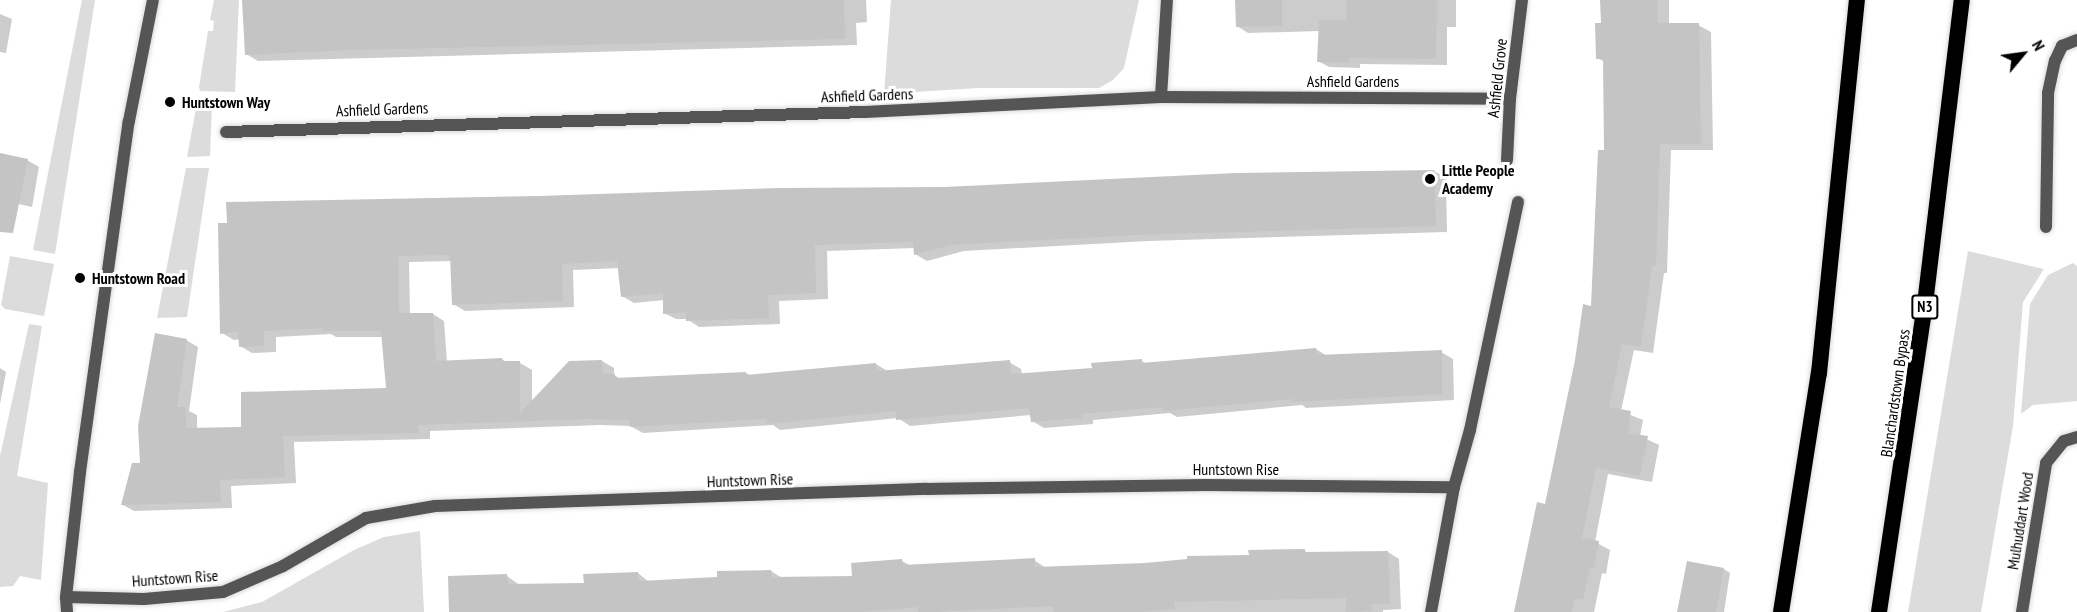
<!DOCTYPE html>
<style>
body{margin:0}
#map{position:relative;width:2077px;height:612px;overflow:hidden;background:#fff;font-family:"PT Sans Narrow",sans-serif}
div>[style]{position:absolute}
.green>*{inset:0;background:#dcdcdc}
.shadow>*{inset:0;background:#0003}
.building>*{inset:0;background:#c4c4c4}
.roads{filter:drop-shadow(0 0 2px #dbdbdb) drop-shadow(0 0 2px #dbdbdb)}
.service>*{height:12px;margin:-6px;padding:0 6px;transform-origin:6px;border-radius:6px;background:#555}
.minor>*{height:12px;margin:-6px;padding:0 6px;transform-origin:6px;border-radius:6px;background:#555}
.tertiary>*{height:12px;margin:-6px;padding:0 6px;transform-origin:6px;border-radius:6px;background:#555}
.trunk>*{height:16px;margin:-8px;padding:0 8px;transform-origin:8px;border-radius:8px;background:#000}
.dots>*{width:16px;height:16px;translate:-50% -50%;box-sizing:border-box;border:3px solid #fff;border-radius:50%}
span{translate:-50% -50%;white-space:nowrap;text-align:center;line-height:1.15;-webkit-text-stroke:6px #fff;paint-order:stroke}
.shield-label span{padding:2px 4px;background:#fff;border:2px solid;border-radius:4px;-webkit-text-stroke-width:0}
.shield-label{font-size:15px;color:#000;font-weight:700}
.street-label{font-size:16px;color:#000}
.poi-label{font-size:16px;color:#000;font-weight:700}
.left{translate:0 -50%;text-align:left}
.north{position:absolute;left:1993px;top:24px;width:60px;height:60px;-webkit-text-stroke:4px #fff;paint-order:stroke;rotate:61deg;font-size:16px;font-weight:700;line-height:24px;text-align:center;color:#000}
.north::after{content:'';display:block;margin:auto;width:21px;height:27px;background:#000;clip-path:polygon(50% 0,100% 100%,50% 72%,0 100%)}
</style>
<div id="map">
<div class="green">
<div style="clip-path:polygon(82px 0,95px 0,55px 254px,33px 250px)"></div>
<div style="clip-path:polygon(214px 0,239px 0,235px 92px,200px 91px,199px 87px,208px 31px,213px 31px,214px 21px,210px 20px)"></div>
<div style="clip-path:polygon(891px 0,1139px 0,1124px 68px,1113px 80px,1099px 88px,978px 88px,884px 94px)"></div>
<div style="clip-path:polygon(197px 103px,212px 103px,210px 156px,187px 157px)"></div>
<div style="clip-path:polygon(186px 168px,209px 168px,187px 317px,157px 318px)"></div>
<div style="clip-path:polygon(1968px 251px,2044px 269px,2023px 302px,2013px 426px,1981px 612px,1908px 612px)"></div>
<div style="clip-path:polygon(10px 256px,54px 264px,44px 316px,5px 309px,1px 305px)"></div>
<div style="clip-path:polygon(2073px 263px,2077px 266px,2077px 401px,2033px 405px,2021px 414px,2030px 304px,2048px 275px)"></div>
<div style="clip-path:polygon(29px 324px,42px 326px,17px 476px,48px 483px,41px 580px,20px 576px,13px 586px,0 587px,0 456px)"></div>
<div style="clip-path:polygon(420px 531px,424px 612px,223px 612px,262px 602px,354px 550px,384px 537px)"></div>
</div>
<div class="shadow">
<div style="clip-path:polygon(246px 0,866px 0,867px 22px,856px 23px,857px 45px,258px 61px,246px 54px)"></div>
<div style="clip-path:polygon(1237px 0,1456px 0,1456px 27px,1447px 27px,1447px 65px,1360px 64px,1360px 68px,1329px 67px,1318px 61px,1320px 31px,1248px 33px,1237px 26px)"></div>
<div style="clip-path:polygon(1602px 0,1669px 0,1669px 25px,1698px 25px,1711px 32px,1713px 150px,1671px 150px,1667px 273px,1664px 273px,1653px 353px,1634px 350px,1621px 411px,1643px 420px,1640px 436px,1659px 445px,1652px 482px,1608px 474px,1595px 542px,1610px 550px,1606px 574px,1602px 573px,1594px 612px,1517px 612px,1546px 505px,1592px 307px,1606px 152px,1605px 62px,1597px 58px,1602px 25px)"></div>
<div style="clip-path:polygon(0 14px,12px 19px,6px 53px,0 52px)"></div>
<div style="clip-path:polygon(0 155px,27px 160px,39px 167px,32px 207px,0 200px)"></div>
<div style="clip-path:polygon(1434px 171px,1446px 178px,1447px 232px,1148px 241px,964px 251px,927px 261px,915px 254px,915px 248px,827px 251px,828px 299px,779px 301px,780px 324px,699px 327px,687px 319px,676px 319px,664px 313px,664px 300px,634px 303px,622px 296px,620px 268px,573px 270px,574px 307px,465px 311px,453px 304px,452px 261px,409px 262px,410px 315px,433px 314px,444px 321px,447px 362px,502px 359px,508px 363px,520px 363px,532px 370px,532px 403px,602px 361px,614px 368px,614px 375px,621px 379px,746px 373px,752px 376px,876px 364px,889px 372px,1009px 362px,1021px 369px,1022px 374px,1093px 369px,1142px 361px,1147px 364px,1316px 349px,1327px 356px,1441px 352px,1453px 359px,1454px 400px,1306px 408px,1302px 405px,1177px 417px,1170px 413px,1093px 420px,1093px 424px,1044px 428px,1032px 421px,1031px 415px,910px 426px,898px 418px,780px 430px,773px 425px,643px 433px,630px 426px,600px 425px,430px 431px,430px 439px,294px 442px,296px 483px,231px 486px,232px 508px,134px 511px,123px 505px,142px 464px,186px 340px,198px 347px,189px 411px,197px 415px,197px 429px,243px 429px,387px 389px,383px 337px,336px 337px,331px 334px,276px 337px,276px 352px,252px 353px,240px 346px,240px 339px,234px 340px,222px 333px,219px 225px,944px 188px)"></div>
<div style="clip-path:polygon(0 368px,6px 372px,0 404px)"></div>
<div style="clip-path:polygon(1305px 551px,1310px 554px,1388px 552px,1399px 559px,1401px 609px,1383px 610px,1383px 612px,595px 612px,638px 573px,649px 582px,719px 578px,771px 571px,782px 578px,854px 578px,902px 561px,911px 566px,1034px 560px,1046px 568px,1145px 564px)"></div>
<div style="clip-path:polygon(1724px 569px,1730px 573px,1724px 612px,1678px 612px)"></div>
<div style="clip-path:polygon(507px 576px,558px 612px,451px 612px)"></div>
</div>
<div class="building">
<div style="clip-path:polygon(242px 0,844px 0,845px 39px,351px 50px,245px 55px)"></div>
<div style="clip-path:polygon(1235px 0,1282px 0,1282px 26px,1236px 27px)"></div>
<div style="clip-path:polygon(1346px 0,1437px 0,1436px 59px,1349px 58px,1349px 63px,1317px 62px,1319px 20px,1347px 20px)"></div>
<div style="clip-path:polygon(1600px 0,1657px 0,1658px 23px,1699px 23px,1701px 144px,1660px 144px,1656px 266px,1652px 266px,1641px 347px,1622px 344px,1609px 407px,1631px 411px,1628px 433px,1648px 436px,1640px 476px,1596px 468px,1582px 538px,1599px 541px,1594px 568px,1590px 567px,1583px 600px,1575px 598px,1572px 612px,1514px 612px,1537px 502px,1545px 504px,1575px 360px,1583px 304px,1591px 306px,1598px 150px,1604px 150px,1603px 59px,1596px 59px,1595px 23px,1601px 23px)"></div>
<div style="clip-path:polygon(0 153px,28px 159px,13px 233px,0 232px)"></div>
<div style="clip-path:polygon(1434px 170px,1436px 226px,1135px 235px,951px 245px,914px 255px,913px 242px,815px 245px,816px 293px,768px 295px,769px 318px,686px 321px,686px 312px,663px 314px,663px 293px,621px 297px,617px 261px,562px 264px,563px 301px,452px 305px,450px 255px,398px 256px,399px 313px,433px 313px,436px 361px,502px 358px,502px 361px,520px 361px,520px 413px,569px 361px,602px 360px,603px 374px,615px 374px,615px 378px,746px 372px,746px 375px,876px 363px,877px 371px,1010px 360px,1011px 374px,1092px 368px,1091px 363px,1142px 359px,1142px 363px,1316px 348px,1317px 355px,1442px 350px,1442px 394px,1293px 402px,1293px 399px,1163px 411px,1163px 407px,1081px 414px,1082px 418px,1031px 422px,1029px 408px,896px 420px,896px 411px,767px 424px,766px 419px,630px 427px,629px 420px,587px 419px,418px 425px,419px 433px,283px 436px,285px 477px,220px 480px,221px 502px,121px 505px,132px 463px,140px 463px,138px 426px,155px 333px,187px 339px,177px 407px,186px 407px,186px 428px,241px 427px,241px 392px,386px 388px,381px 331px,323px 331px,323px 328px,264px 331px,264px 346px,239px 347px,238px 331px,220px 334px,218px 223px,227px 223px,226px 202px,539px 196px,780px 188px,944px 187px,1236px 173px)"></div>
<div style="clip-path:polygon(1305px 549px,1305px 552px,1388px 551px,1390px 604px,1372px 604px,1372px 611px,1346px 612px,1346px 598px,1174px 602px,1175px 609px,1142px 612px,1054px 612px,1053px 606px,933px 612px,918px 612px,918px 607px,861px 612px,449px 612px,448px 576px,507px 574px,508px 584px,584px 583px,583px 574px,638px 572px,639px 581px,717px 577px,717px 571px,771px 570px,772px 577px,852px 576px,851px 563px,902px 559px,903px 565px,1035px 558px,1035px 567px,1145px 563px,1187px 559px,1187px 556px,1249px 555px,1248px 550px)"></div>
<div style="clip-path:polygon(1687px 561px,1724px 568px,1716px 612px,1677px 612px)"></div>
</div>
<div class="roads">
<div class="service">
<div style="left:2046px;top:227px;width:134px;rotate:-89.1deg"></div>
<div style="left:2048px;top:93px;width:33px;rotate:-78deg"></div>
<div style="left:2055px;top:61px;width:17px;rotate:-65deg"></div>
<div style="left:2062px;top:46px;width:16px;rotate:-22deg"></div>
</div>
<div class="minor">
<div style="left:1161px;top:97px;width:97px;rotate:-86.5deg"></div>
<div style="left:226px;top:132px;width:639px;rotate:-1.79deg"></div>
<div style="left:865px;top:112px;width:296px;rotate:-2.9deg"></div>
<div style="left:1161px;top:97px;width:349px;rotate:0.3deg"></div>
<div style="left:1507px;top:160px;width:61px;rotate:-87.2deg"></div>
<div style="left:1510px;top:99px;width:100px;rotate:-83.1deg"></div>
<div style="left:66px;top:597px;width:78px;rotate:1.5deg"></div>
<div style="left:144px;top:599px;width:79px;rotate:-5.1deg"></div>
<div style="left:223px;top:592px;width:65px;rotate:-23.4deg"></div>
<div style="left:283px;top:566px;width:96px;rotate:-30deg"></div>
<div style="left:366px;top:518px;width:70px;rotate:-9.9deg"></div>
<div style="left:435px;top:506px;width:492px;rotate:-2deg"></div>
<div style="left:927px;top:489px;width:279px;rotate:-0.8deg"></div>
<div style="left:1206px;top:485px;width:248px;rotate:0.5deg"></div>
<div style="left:1431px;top:612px;width:127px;rotate:-79.6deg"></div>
<div style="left:1454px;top:487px;width:59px;rotate:-74.3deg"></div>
<div style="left:1470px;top:430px;width:233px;rotate:-78.1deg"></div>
<div style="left:2022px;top:612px;width:151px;rotate:-80.8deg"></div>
<div style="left:2046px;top:463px;width:28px;rotate:-51deg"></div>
<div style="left:2064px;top:441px;width:14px;rotate:-17deg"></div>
</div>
<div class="tertiary">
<div style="left:67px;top:612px;width:15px;rotate:-94deg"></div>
<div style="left:66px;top:597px;width:126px;rotate:-83.6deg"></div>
<div style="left:80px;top:472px;width:354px;rotate:-82.1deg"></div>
<div style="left:129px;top:121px;width:123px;rotate:-78.8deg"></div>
</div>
<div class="trunk">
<div style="left:1781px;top:612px;width:242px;rotate:-81deg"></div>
<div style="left:1819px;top:373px;width:375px;rotate:-84.2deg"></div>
<div style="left:1879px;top:612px;width:303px;rotate:-81.5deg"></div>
<div style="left:1924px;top:312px;width:314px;rotate:-83.1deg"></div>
</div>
</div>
<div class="dots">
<div style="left:170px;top:102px;background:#000"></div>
<div style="left:1430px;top:179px;background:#000"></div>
<div style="left:80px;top:278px;background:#000"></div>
</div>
<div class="shield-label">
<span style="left:1925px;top:307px">N3</span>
</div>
<div class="street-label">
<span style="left:1497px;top:78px;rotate:-84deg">Ashfield Grove</span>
<span style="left:1353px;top:81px">Ashfield Gardens</span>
<span style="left:867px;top:95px;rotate:-2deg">Ashfield Gardens</span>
<span style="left:382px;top:109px;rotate:-2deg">Ashfield Gardens</span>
<span style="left:1895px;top:393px;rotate:-82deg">Blanchardstown Bypass</span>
<span style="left:1236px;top:469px">Huntstown Rise</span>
<span style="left:750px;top:480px;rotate:-2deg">Huntstown Rise</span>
<span style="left:2020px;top:521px;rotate:-81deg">Mulhuddart Wood</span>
<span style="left:175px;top:578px;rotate:-4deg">Huntstown Rise</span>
</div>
<div class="poi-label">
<span class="left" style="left:182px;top:102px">Huntstown Way</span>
<span class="left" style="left:1442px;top:179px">Little People<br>Academy</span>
<span class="left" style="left:92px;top:278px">Huntstown Road</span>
</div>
<div class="north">N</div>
</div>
